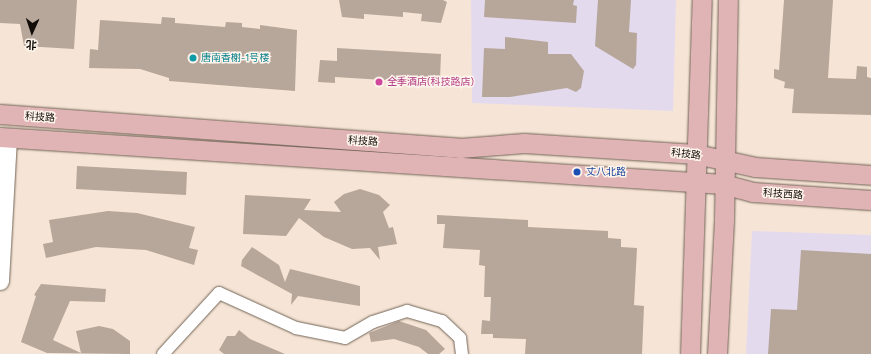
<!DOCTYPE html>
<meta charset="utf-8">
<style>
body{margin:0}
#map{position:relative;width:871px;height:354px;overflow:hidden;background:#f6e5d6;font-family:Figtree,"Noto Sans SC",sans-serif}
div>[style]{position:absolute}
.commercial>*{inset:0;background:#e4daee}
.building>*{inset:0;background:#b7a79a}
.roads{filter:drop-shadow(0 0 1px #716356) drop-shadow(0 0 1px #716356)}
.street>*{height:12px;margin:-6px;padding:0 6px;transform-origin:6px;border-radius:6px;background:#fff}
.secondary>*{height:17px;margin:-8.5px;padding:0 8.5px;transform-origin:8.5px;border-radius:8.5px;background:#fff}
.primary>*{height:19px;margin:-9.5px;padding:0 9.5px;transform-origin:9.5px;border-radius:9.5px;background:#e0b3b5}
.dots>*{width:11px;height:11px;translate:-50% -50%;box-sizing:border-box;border:2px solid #fef4eb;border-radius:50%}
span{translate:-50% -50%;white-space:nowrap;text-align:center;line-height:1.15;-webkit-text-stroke:3px #fef4eb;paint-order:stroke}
.culture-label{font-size:10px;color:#0d838f}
.left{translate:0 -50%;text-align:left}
.hotel-label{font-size:10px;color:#b23c85}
.street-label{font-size:10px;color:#110c07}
.transit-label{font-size:10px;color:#164399}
.north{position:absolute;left:12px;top:12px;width:40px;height:40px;-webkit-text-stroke:3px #fef4eb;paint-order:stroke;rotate:183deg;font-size:11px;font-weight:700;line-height:16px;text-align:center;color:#110c07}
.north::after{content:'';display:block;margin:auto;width:14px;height:18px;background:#110c07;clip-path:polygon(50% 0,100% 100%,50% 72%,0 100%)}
</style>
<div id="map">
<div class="commercial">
<div style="clip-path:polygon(471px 0,676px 0,673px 111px,472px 103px)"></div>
<div style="clip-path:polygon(752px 231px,871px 235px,871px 354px,746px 354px)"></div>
</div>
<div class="building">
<div style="clip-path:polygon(0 0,77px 0,74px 49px,24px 46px,20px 24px,0 23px)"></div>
<div style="clip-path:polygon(339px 0,443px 0,447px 2px,441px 23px,421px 21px,422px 14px,403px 12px,403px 17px,364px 14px,364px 19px,342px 17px)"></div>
<div style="clip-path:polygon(485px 0,574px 0,573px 5px,577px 6px,576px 23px,484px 17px)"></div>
<div style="clip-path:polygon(598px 0,631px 0,629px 32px,637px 33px,636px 65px,633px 69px,595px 46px)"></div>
<div style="clip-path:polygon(784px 0,833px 0,828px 78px,856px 79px,857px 66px,867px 67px,867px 77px,871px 78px,871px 115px,792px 113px,794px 89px,784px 88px,785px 82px,774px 78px,774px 69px,779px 70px)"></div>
<div style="clip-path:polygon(162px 17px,175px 18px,175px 23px,225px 27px,226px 22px,242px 23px,242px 27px,260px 29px,260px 25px,297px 30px,295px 91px,169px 81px,169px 78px,140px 69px,89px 68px,90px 49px,98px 50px,100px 20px,161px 24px)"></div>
<div style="clip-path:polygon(505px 37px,548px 42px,548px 54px,571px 54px,584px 71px,581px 88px,576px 92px,567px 88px,510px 97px,482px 97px,484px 48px,505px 49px)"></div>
<div style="clip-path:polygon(337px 48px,441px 54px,440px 79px,432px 79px,432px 83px,335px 77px,335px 83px,318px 82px,320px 60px,337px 61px)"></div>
<div style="clip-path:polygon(77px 166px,187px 172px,186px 195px,76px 189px)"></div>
<div style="clip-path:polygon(360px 189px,379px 195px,390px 205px,383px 212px,389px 228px,393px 227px,397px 244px,378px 247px,380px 260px,370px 248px,352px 249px,324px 237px,299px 218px,286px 236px,243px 234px,245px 195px,311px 199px,304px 210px,341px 212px,334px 202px,344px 194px)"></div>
<div style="clip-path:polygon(108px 211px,137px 213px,195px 227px,189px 248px,198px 250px,194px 265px,146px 250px,96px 247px,46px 258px,43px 244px,53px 242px,49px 220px)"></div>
<div style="clip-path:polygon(437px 215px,528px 220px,528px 227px,608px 231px,608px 238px,621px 239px,621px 247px,637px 248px,634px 305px,644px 306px,642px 354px,525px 354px,526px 339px,493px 338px,493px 334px,481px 334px,482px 320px,490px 321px,491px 297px,484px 297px,485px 266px,479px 265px,480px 250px,443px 248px,445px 224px,437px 224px)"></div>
<div style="clip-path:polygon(252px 247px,279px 265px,285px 282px,290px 269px,360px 286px,360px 306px,298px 296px,291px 305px,292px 294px,241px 266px,242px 260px)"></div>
<div style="clip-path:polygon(801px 250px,871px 254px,871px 354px,768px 354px,771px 309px,797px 310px)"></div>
<div style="clip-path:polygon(41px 284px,106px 289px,105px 302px,70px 301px,53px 340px,81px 353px,76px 331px,99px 326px,113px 329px,130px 341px,130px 354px,47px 353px,21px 342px,36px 296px,34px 295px)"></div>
<div style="clip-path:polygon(399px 321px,426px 330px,445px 349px,439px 354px,428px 354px,419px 347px,394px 339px,371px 342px,369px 333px)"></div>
<div style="clip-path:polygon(239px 330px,250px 339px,285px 354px,224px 354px,219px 350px,227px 336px,235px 336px)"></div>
</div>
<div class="roads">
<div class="street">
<div style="left:163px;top:354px;width:83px;rotate:-47.4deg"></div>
<div style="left:219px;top:293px;width:85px;rotate:24.4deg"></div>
<div style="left:296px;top:328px;width:50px;rotate:11.5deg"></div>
<div style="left:345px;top:338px;width:32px;rotate:-30deg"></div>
<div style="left:373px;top:322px;width:36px;rotate:-18deg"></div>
<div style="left:407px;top:311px;width:36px;rotate:16deg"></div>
<div style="left:442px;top:321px;width:25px;rotate:43deg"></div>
<div style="left:460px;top:338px;width:16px;rotate:83deg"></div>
</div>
<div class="secondary">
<div style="left:0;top:281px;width:143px;rotate:-86.8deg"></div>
</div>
<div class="primary">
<div style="left:0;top:114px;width:461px;rotate:4.2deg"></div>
<div style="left:460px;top:148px;width:64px;rotate:-4.5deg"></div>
<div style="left:524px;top:143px;width:172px;rotate:3.7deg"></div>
<div style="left:696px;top:154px;width:60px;rotate:12.4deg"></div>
<div style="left:755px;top:167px;width:116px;rotate:3.9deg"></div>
<div style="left:0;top:137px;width:725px;rotate:3.72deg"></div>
<div style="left:723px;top:184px;width:31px;rotate:15deg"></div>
<div style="left:753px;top:192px;width:118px;rotate:3.9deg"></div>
<div style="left:690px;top:354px;width:354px;rotate:-88.1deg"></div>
<div style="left:717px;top:354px;width:134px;rotate:-87deg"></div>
<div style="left:724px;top:220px;width:220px;rotate:-89deg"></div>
</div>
</div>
<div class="dots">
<div style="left:193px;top:58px;background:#0f9aa8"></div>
<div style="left:379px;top:82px;background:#d1479c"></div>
<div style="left:577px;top:172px;background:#1a4fb4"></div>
</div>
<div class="culture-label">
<span class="left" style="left:201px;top:58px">唐南香榭-1号楼</span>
</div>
<div class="hotel-label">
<span class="left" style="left:387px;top:82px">全季酒店(科技路店)</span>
</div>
<div class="street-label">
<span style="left:40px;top:117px;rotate:4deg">科技路</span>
<span style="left:363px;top:141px;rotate:4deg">科技路</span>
<span style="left:686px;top:154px;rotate:7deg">科技路</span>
<span style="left:783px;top:194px;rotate:4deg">科技西路</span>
</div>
<div class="transit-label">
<span class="left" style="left:586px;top:172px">丈八北路</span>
</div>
<div class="north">北</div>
</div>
